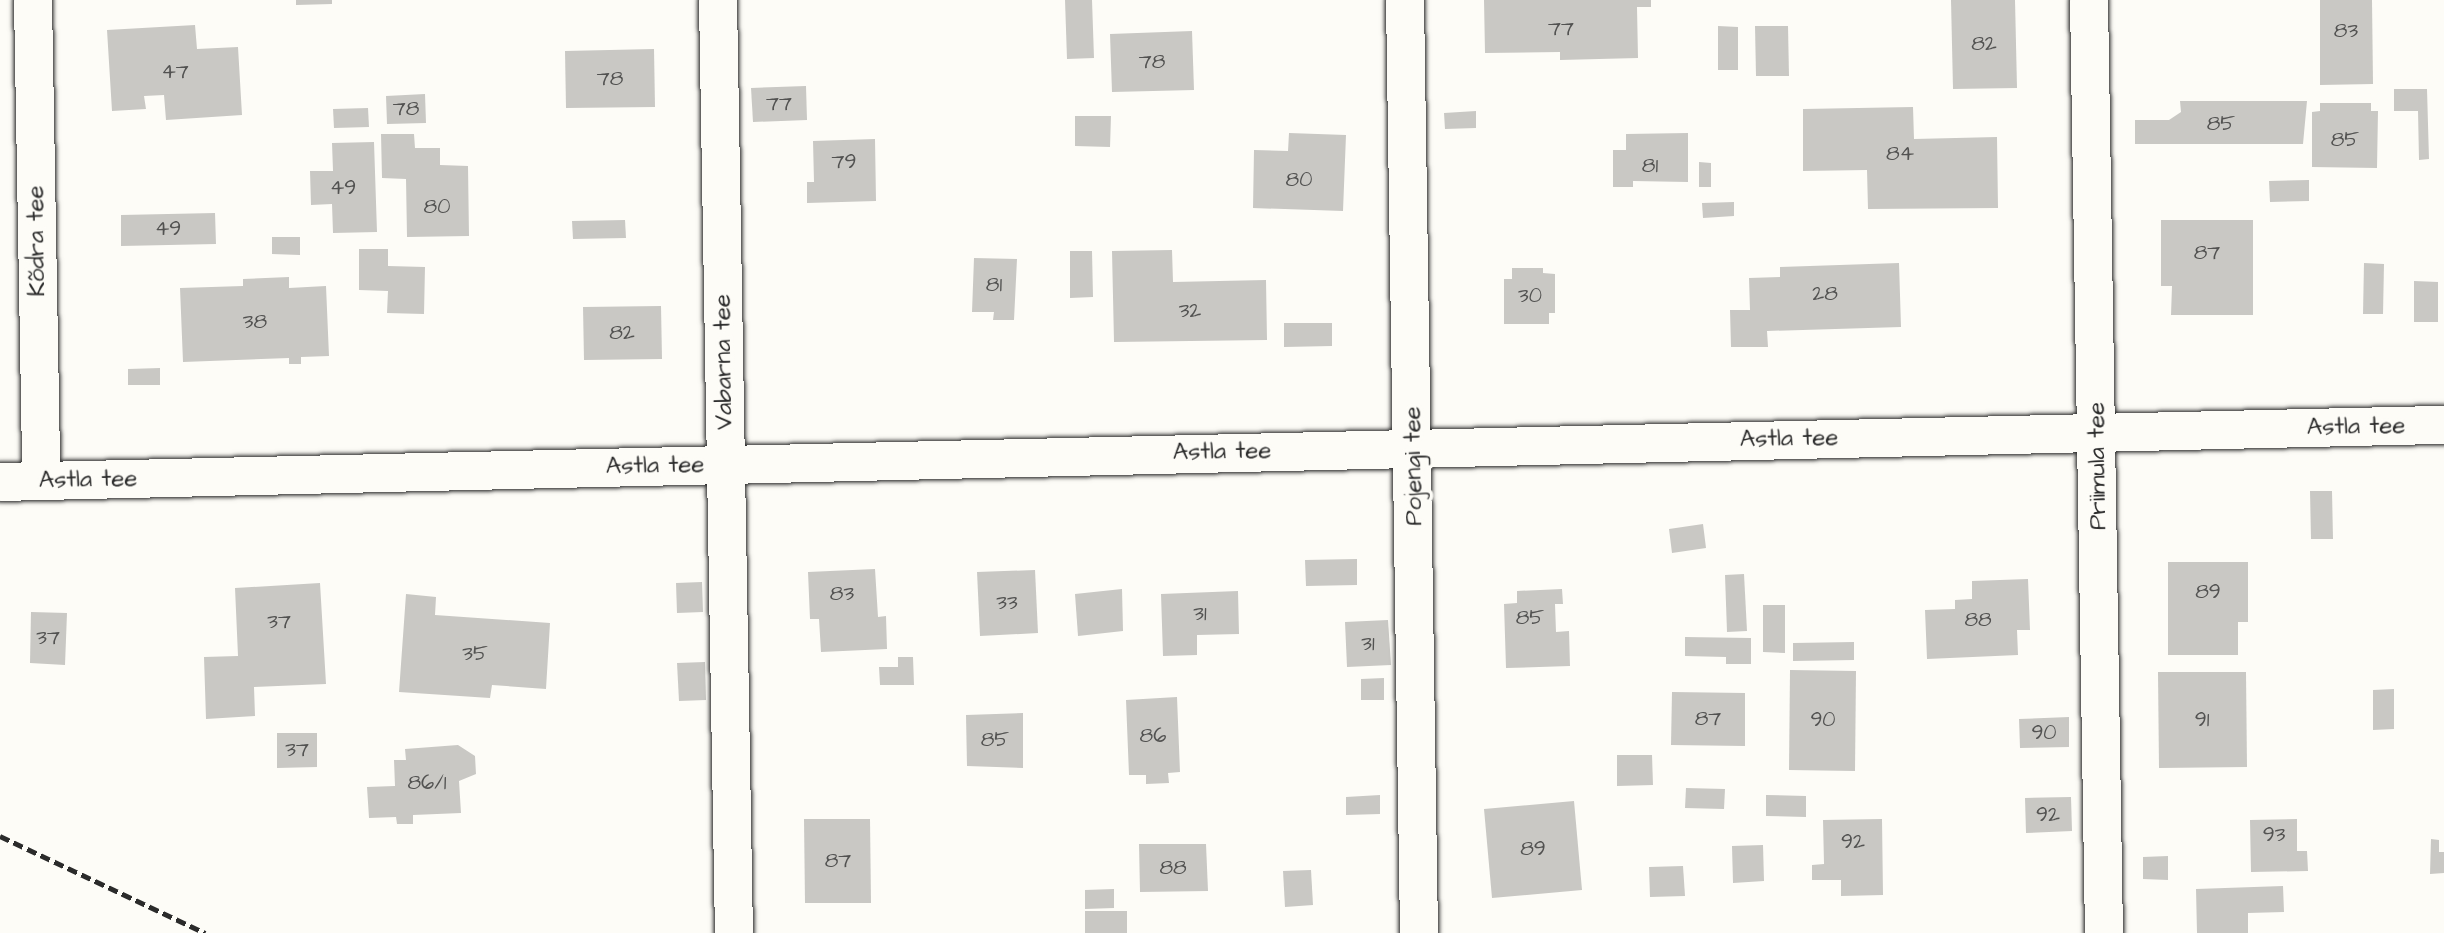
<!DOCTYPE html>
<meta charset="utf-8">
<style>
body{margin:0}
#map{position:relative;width:2444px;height:933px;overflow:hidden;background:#fdfcf7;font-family:"Architects Daughter",sans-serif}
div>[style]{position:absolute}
.building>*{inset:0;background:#c9c8c4}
.roads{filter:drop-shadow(0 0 2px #2b2b2b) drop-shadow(0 0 2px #2b2b2b)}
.minor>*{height:38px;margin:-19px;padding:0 19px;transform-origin:19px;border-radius:19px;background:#fdfcf7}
.rail>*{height:5px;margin-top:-2.5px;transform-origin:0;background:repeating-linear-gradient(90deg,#2b2b2b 0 10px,transparent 0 15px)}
span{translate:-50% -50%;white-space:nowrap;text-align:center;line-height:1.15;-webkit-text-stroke:7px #fdfcf7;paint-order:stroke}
.number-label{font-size:21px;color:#525251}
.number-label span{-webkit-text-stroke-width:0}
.street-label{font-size:24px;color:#2b2b2b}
</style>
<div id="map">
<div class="building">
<div style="clip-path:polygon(296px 0,332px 0,332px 4px,296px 5px)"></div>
<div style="clip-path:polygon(1065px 0,1092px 0,1094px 58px,1067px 59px)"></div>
<div style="clip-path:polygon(1484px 0,1651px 0,1651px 7px,1637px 7px,1638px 58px,1560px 60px,1560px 52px,1485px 53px)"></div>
<div style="clip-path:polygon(1951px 0,2015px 0,2017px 88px,1953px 89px)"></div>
<div style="clip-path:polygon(2320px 0,2372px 0,2373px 84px,2320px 85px)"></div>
<div style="clip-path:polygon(195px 25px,197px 49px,238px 47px,242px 115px,166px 120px,164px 95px,144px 96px,146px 109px,112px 111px,107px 30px)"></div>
<div style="clip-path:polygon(1718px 26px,1738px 27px,1738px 70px,1718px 70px)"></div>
<div style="clip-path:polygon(1755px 26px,1788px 26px,1789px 76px,1756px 76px)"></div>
<div style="clip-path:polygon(1192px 31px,1194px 90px,1112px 92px,1110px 34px)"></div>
<div style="clip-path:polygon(654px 49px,655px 107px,566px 108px,565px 51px)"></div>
<div style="clip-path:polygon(806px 86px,807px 120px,753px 122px,751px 88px)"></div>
<div style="clip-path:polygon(2394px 89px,2427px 89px,2429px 159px,2419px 160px,2418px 111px,2394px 111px)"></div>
<div style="clip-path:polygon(425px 94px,426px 123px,387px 124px,386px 96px)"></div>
<div style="clip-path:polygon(2180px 101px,2307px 101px,2303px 144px,2135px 144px,2135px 120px,2169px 120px,2181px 112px)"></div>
<div style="clip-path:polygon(2320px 103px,2371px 103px,2371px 111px,2378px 111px,2377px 168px,2312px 167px,2312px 112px,2320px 111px)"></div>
<div style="clip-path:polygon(1913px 107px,1914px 139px,1997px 137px,1998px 208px,1868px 209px,1867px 170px,1803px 171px,1803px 109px)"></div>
<div style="clip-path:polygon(368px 108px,369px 127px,334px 128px,333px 109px)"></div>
<div style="clip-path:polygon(1476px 111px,1476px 128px,1445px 129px,1444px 113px)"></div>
<div style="clip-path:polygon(1075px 116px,1111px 116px,1110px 147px,1075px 146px)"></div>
<div style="clip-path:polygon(1289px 133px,1346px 135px,1343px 211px,1253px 208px,1254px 150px,1288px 151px)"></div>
<div style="clip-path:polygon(1688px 133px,1688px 182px,1633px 181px,1633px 187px,1613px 187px,1613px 150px,1626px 150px,1626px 134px)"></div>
<div style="clip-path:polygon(381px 134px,414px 134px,415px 148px,440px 148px,440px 165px,468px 166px,469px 236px,407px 237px,406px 179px,382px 178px)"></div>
<div style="clip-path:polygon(875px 139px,876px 201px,807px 203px,807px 182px,814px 182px,813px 141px)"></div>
<div style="clip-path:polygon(374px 142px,377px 232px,333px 233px,332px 204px,311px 205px,310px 171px,333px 171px,332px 143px)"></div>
<div style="clip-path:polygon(1699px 162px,1711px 163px,1711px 187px,1699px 187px)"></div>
<div style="clip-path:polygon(2309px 180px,2309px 201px,2270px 202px,2269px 181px)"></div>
<div style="clip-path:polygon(1734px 202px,1734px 216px,1703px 218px,1702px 203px)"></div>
<div style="clip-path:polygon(215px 213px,216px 244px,121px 246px,121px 215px)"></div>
<div style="clip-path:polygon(625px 220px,626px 238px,573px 239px,572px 221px)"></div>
<div style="clip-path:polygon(2161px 220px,2253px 220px,2253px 315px,2171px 315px,2172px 286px,2161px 286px)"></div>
<div style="clip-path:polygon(272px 237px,300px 237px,300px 255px,272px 254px)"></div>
<div style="clip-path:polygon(359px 249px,388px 249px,388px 266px,425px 267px,424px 314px,387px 313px,388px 291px,359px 290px)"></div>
<div style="clip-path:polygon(1172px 250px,1173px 282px,1266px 280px,1267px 340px,1114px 342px,1112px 251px)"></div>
<div style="clip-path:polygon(1070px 251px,1092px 251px,1093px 297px,1070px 298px)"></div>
<div style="clip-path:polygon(974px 258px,1017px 259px,1014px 320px,993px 320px,994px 312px,972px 312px)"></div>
<div style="clip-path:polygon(1899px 263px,1901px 327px,1767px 331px,1768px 347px,1731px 347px,1730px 310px,1750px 310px,1749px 278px,1780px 277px,1780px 267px)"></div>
<div style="clip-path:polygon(2364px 263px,2384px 264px,2383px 314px,2363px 314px)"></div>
<div style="clip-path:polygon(1512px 268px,1543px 268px,1543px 273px,1555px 274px,1555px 313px,1549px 313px,1549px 324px,1504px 324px,1504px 279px,1512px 279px)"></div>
<div style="clip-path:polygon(289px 277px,289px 288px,326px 286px,329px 356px,301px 357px,301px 364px,289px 364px,289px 358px,183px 362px,180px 288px,243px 286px,243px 279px)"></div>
<div style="clip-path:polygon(2414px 281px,2438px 282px,2438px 322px,2414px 322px)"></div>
<div style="clip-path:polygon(661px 306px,662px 359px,584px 360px,583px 307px)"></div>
<div style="clip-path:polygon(1284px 323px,1332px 323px,1332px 346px,1284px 347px)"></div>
<div style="clip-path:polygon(160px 368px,160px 385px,128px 385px,128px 369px)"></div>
<div style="clip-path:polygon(2310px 491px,2332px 491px,2333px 539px,2311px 539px)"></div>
<div style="clip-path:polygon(1703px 524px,1706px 548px,1672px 553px,1669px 529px)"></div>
<div style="clip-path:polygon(1357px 559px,1357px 585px,1306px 586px,1305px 560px)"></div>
<div style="clip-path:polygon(2168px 562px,2248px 562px,2248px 622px,2238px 622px,2238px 655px,2168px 655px)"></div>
<div style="clip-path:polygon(875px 569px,878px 617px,886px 616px,887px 649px,821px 652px,819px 619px,810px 619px,808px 572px)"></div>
<div style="clip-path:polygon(1035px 570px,1038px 633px,980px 636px,977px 572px)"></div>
<div style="clip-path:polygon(1744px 574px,1747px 631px,1727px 632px,1725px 575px)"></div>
<div style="clip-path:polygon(2028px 579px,2030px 630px,2017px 630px,2018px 655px,1927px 659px,1925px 610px,1955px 609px,1955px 600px,1972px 599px,1972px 581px)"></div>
<div style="clip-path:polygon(702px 582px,703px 612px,677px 613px,676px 583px)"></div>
<div style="clip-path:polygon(320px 583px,326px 684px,254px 687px,255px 716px,206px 719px,204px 657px,238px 656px,235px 588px)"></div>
<div style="clip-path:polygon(1122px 589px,1123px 631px,1078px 636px,1075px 594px)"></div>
<div style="clip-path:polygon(1562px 589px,1563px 604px,1555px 604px,1556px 632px,1569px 631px,1570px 666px,1506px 668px,1504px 604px,1517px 603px,1517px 591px)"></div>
<div style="clip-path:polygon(1238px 591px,1239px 634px,1197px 635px,1197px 655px,1163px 656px,1161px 594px)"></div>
<div style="clip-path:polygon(406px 594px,436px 597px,435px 615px,550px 623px,546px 689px,492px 685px,490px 698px,399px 692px)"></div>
<div style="clip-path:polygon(1763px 605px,1785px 605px,1785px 653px,1763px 652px)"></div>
<div style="clip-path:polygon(31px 612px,67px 613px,65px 665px,30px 663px)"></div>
<div style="clip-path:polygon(1388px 620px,1391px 665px,1347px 667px,1345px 622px)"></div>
<div style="clip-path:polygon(1685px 637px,1751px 638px,1751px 664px,1726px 664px,1726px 657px,1685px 656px)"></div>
<div style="clip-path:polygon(1854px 642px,1854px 660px,1793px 661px,1793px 643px)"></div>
<div style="clip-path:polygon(898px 657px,913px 657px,914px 685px,880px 685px,879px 667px,898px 667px)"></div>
<div style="clip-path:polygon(705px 662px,706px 700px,679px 701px,677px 663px)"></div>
<div style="clip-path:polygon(1790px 670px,1856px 671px,1855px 771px,1789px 770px)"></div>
<div style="clip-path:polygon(2158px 672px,2246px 672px,2247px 767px,2159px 768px)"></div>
<div style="clip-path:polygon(1384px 678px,1384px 700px,1361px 700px,1361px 679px)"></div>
<div style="clip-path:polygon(2394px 689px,2394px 729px,2373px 730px,2373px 690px)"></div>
<div style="clip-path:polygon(1672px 692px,1745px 693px,1745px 746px,1671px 745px)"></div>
<div style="clip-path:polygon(1177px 697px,1180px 772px,1168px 773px,1169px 783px,1146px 784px,1146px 775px,1129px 775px,1126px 700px)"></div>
<div style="clip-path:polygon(1023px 713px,1023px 768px,967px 766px,966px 715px)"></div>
<div style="clip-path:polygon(2069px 717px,2069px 747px,2020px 748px,2019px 719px)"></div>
<div style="clip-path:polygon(277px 733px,317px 733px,317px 767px,277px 768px)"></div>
<div style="clip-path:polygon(458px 745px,475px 756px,476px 774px,459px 781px,461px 813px,413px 815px,413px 824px,397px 824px,396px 817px,369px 818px,367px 787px,395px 786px,394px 760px,406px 760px,405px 749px)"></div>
<div style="clip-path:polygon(1617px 755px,1652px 755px,1653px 785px,1617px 786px)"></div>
<div style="clip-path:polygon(1686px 788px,1725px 789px,1724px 809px,1685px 808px)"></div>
<div style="clip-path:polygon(1380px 795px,1380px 814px,1346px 815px,1346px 797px)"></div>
<div style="clip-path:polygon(1766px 795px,1806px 796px,1806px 817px,1766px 816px)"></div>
<div style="clip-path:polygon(2071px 797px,2072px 831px,2026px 833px,2025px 798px)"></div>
<div style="clip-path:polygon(1574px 801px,1582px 890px,1492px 898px,1484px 809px)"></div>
<div style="clip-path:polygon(804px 819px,870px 819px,871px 903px,805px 903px)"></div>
<div style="clip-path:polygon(1882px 819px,1883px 895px,1841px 896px,1841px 880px,1812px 880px,1812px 865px,1824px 864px,1823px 820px)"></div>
<div style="clip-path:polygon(2297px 819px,2297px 851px,2307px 851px,2308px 871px,2251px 872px,2250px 820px)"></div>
<div style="clip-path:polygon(2431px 839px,2439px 840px,2439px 852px,2444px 852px,2444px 873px,2430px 874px)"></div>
<div style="clip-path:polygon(1139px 844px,1206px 844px,1208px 891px,1140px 892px)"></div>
<div style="clip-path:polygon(1763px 845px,1764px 881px,1733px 883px,1732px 846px)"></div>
<div style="clip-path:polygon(2168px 856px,2168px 880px,2143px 879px,2143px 857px)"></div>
<div style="clip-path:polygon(1683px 866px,1685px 896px,1650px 897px,1649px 867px)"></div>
<div style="clip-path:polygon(1311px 870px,1313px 905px,1285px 907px,1283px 871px)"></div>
<div style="clip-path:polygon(2283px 886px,2284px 912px,2248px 913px,2248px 933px,2197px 933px,2196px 889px)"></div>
<div style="clip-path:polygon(1114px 889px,1114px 908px,1085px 909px,1085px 890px)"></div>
<div style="clip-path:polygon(1085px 911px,1127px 911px,1127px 933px,1085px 933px)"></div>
</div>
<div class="roads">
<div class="minor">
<div style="left:33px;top:0;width:481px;rotate:89deg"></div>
<div style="left:718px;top:0;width:933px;rotate:89.02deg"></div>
<div style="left:1405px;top:0;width:933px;rotate:89.14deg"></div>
<div style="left:2089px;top:0;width:933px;rotate:89.08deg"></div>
<div style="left:0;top:482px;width:2445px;rotate:-1.34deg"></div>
</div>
</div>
<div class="rail">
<div style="left:0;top:836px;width:227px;rotate:25.3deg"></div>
</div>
<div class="number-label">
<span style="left:1561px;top:29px">77</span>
<span style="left:2346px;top:31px">83</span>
<span style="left:1984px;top:44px">82</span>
<span style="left:1152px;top:62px">78</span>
<span style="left:175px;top:72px">47</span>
<span style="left:610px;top:79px">78</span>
<span style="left:779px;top:104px">77</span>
<span style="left:406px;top:109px">78</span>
<span style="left:2221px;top:124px">85</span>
<span style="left:2345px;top:140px">85</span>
<span style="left:1900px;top:154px">84</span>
<span style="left:844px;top:162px">79</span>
<span style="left:1650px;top:166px">81</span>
<span style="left:1299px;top:180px">80</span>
<span style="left:343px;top:188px">49</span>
<span style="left:437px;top:207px">80</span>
<span style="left:168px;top:229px">49</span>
<span style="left:2207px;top:253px">87</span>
<span style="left:994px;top:285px">81</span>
<span style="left:1825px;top:294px">28</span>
<span style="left:1530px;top:296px">30</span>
<span style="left:1190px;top:311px">32</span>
<span style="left:255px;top:322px">38</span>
<span style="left:622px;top:333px">82</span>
<span style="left:2208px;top:592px">89</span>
<span style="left:842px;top:594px">83</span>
<span style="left:1007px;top:603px">33</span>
<span style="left:1200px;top:614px">31</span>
<span style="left:1530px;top:618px">85</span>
<span style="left:1978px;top:620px">88</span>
<span style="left:279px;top:622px">37</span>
<span style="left:48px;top:638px">37</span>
<span style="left:1368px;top:644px">31</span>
<span style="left:475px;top:654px">35</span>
<span style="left:1708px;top:719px">87</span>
<span style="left:1823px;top:720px">90</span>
<span style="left:2202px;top:720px">91</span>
<span style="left:2044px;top:733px">90</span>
<span style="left:1153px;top:736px">86</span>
<span style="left:995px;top:740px">85</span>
<span style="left:297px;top:750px">37</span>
<span style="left:427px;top:783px">86/1</span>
<span style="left:2048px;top:815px">92</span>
<span style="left:2274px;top:835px">93</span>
<span style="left:1853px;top:842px">92</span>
<span style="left:1533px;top:849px">89</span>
<span style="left:838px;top:861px">87</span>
<span style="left:1173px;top:868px">88</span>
</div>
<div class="street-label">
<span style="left:37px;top:241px;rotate:-91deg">Kõdra tee</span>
<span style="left:724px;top:362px;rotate:-91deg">Vabarna tee</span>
<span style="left:2356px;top:427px;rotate:-1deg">Astla tee</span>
<span style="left:1789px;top:439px;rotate:-1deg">Astla tee</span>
<span style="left:1222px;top:452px;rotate:-1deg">Astla tee</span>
<span style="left:655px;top:466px;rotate:-1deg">Astla tee</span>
<span style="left:1414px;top:466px;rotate:-91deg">Pojengi tee</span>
<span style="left:2098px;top:466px;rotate:-91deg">Priimula tee</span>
<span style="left:88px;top:480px;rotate:-1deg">Astla tee</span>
</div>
</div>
